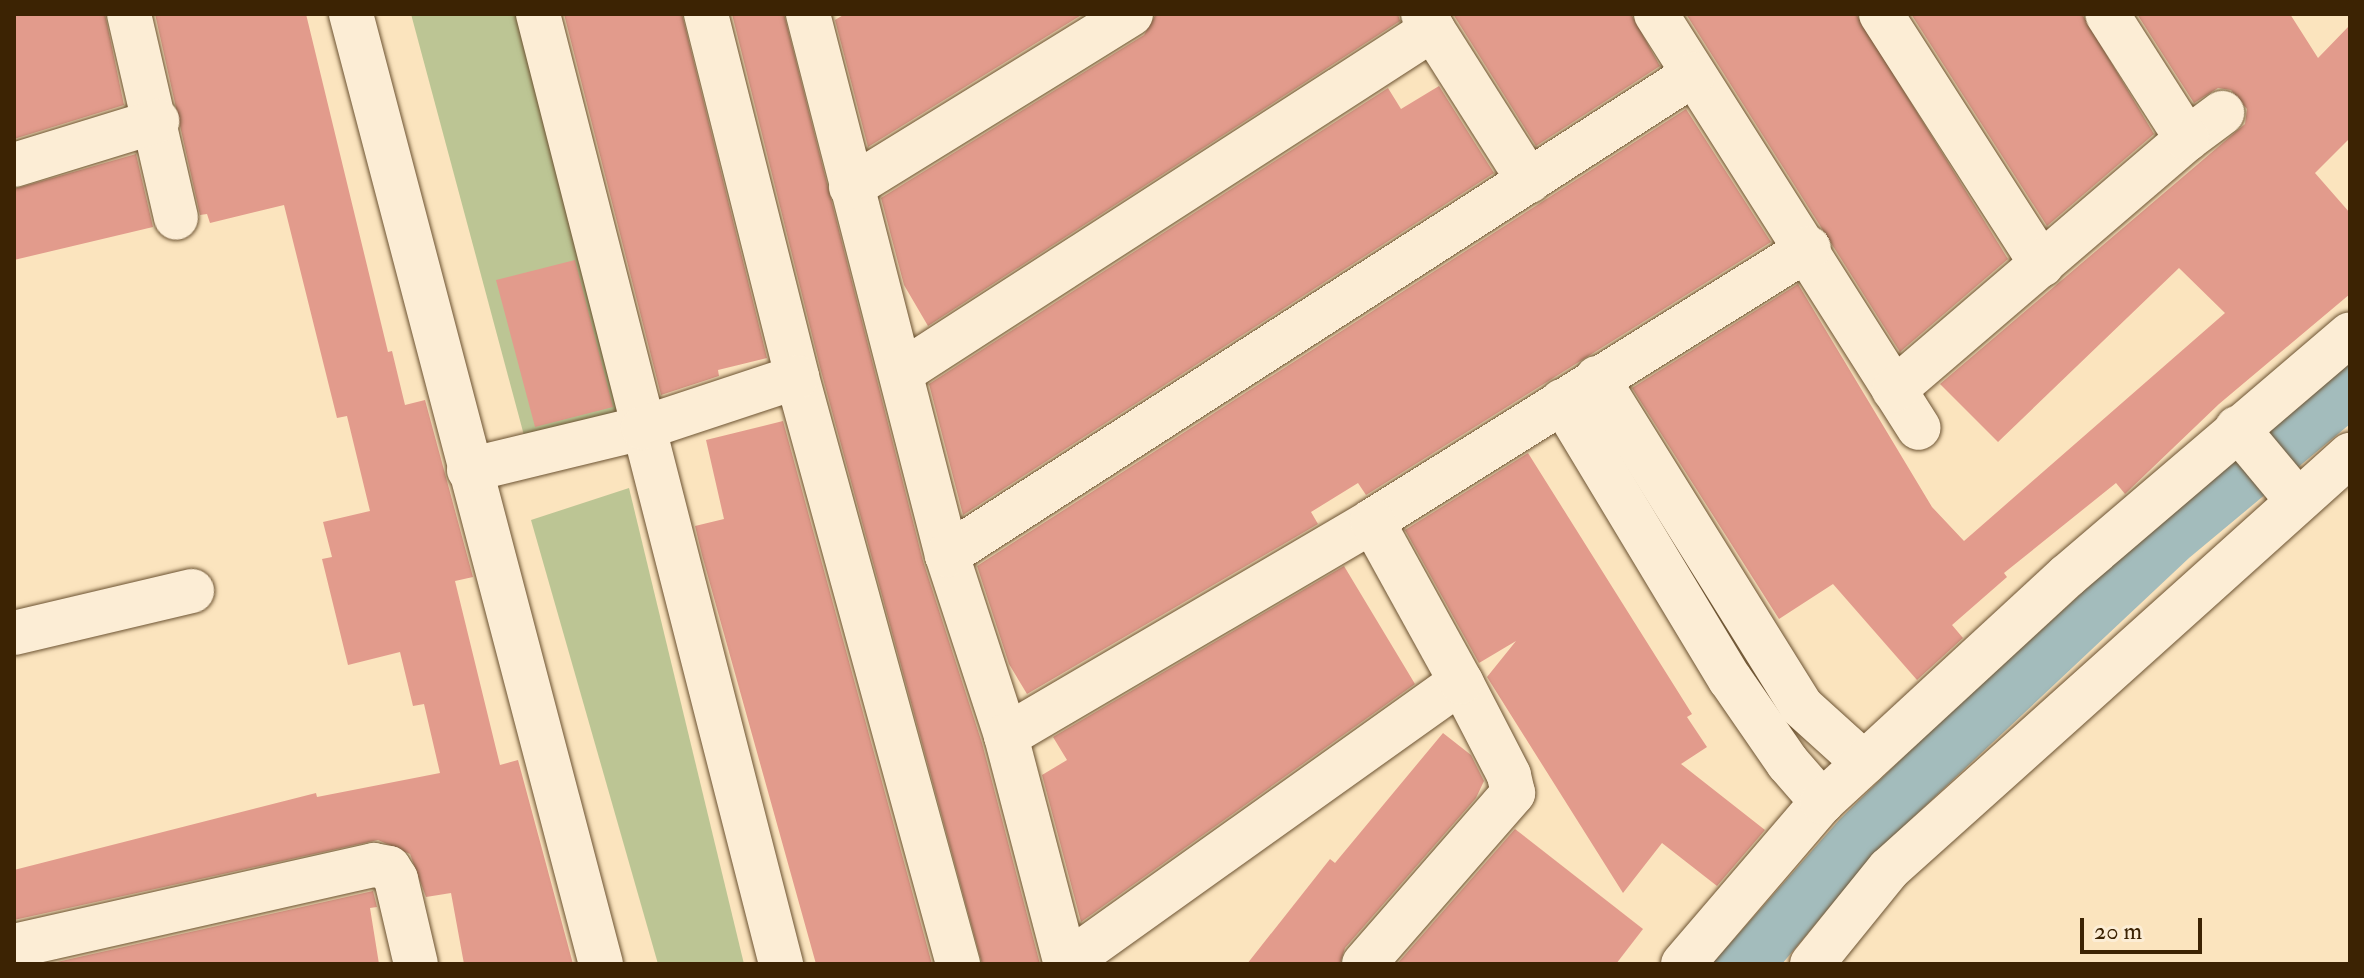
<!DOCTYPE html>
<style>
body{margin:0}
#map{position:relative;width:2364px;height:978px;overflow:hidden;background:#fbe4be;font-family:"IM FELL Double Pica",serif}
div>[style]{position:absolute}
.green>*{inset:0;background:#bcc594}
.water>*{inset:0;background:#a3bcbc}
.building>*{inset:0;background:#e29b8c}
.roads{filter:drop-shadow(0 0 2px #6c5332) drop-shadow(0 0 2px #6c5332)}
.street>*{height:44px;margin:-22px;padding:0 22px;transform-origin:22px;border-radius:22px;background:#fcedd5}
span{translate:-50% -50%;white-space:nowrap;text-align:center;line-height:1.15;-webkit-text-stroke:6px #fcedd5;paint-order:stroke}
.frame{position:absolute;inset:0;border:16px solid #3c2303;pointer-events:none}
.scale{position:absolute;left:2080px;top:918px;width:122px;height:36px;box-sizing:border-box;border:4px solid #3c2303;border-top:0;padding-left:10px;font-size:24px;line-height:28px;white-space:nowrap;color:#3c2303;-webkit-text-stroke:6px #fcedd5;paint-order:stroke}
</style>
<div id="map">
<div class="green">
<div style="clip-path:polygon(411px 14px,538px 14px,643px 428px,529px 454px)"></div>
<div style="clip-path:polygon(629px 488px,744px 964px,658px 964px,531px 520px)"></div>
</div>
<div class="water">
<div style="clip-path:polygon(2350px 358px,2350px 424px,2189px 558px,1874px 854px,1782px 964px,1712px 964px,1840px 819px,1929px 732px,2242px 447px)"></div>
</div>
<div class="building">
<div style="clip-path:polygon(14px 14px,105px 14px,124px 105px,14px 139px)"></div>
<div style="clip-path:polygon(155px 14px,306px 14px,388px 352px,392px 351px,405px 405px,425px 400px,473px 577px,455px 581px,500px 765px,518px 760px,573px 964px,464px 964px,451px 893px,426px 897px,410px 854px,378px 840px,14px 920px,14px 870px,316px 793px,317px 797px,440px 773px,424px 704px,413px 706px,400px 652px,348px 665px,322px 559px,332px 557px,323px 522px,370px 511px,347px 416px,337px 418px,284px 205px,210px 223px,207px 214px,200px 215px)"></div>
<div style="clip-path:polygon(564px 14px,682px 14px,767px 358px,718px 370px,719px 376px,661px 395px)"></div>
<div style="clip-path:polygon(732px 14px,784px 14px,923px 561px,982px 743px,1040px 964px,982px 964px,821px 371px)"></div>
<div style="clip-path:polygon(845px 14px,1083px 14px,868px 147px,835px 20px)"></div>
<div style="clip-path:polygon(1156px 14px,1398px 14px,1400px 21px,928px 326px,904px 285px,881px 198px,1144px 35px)"></div>
<div style="clip-path:polygon(1453px 14px,1631px 14px,1660px 66px,1536px 146px)"></div>
<div style="clip-path:polygon(1686px 14px,1856px 14px,2008px 259px,1900px 352px)"></div>
<div style="clip-path:polygon(1911px 14px,2082px 14px,2154px 134px,2047px 226px)"></div>
<div style="clip-path:polygon(2137px 14px,2290px 14px,2318px 58px,2350px 25px,2350px 138px,2315px 173px,2350px 213px,2350px 294px,2219px 404px,2125px 494px,2116px 483px,2004px 573px,2007px 577px,1952px 625px,1963px 638px,1917px 680px,1833px 584px,1779px 619px,1632px 388px,1798px 284px,1932px 507px,1964px 541px,2225px 313px,2179px 268px,1998px 442px,1940px 384px,2245px 124px,2247px 109px,2231px 90px,2218px 88px,2194px 103px)"></div>
<div style="clip-path:polygon(1439px 86px,1494px 173px,963px 515px,929px 384px,1388px 88px,1401px 109px)"></div>
<div style="clip-path:polygon(1686px 109px,1771px 242px,1366px 495px,1358px 483px,1311px 512px,1318px 524px,1027px 694px,1009px 664px,977px 566px)"></div>
<div style="clip-path:polygon(136px 154px,153px 227px,14px 260px,14px 189px)"></div>
<div style="clip-path:polygon(575px 260px,613px 407px,535px 427px,496px 280px)"></div>
<div style="clip-path:polygon(783px 421px,932px 964px,816px 964px,702px 555px,695px 526px,724px 519px,706px 440px)"></div>
<div style="clip-path:polygon(1528px 453px,1692px 714px,1687px 717px,1707px 747px,1681px 764px,1765px 830px,1717px 886px,1662px 843px,1623px 893px,1487px 677px,1516px 641px,1479px 663px,1405px 530px)"></div>
<div style="clip-path:polygon(1344px 566px,1415px 684px,1081px 922px,1042px 775px,1067px 760px,1053px 737px)"></div>
<div style="clip-path:polygon(1443px 733px,1471px 755px,1484px 781px,1476px 798px,1345px 948px,1340px 964px,1247px 964px,1330px 859px,1335px 863px)"></div>
<div style="clip-path:polygon(1515px 829px,1643px 929px,1616px 964px,1397px 964px)"></div>
<div style="clip-path:polygon(373px 891px,377px 907px,370px 908px,379px 964px,48px 964px)"></div>
</div>
<div class="roads">
<div class="street">
<div style="left:129px;top:14px;width:209px;rotate:77deg"></div>
<div style="left:351px;top:14px;width:982px;rotate:75.26deg"></div>
<div style="left:538px;top:14px;width:981px;rotate:75.65deg"></div>
<div style="left:706px;top:14px;width:374px;rotate:75.9deg"></div>
<div style="left:797px;top:377px;width:609px;rotate:74.66deg"></div>
<div style="left:808px;top:14px;width:559px;rotate:75.59deg"></div>
<div style="left:947px;top:555px;width:190px;rotate:71.9deg"></div>
<div style="left:1006px;top:736px;width:236px;rotate:75.3deg"></div>
<div style="left:1423px;top:14px;width:198px;rotate:57.6deg"></div>
<div style="left:1656px;top:14px;width:490px;rotate:57.6deg"></div>
<div style="left:1881px;top:14px;width:298px;rotate:57.3deg"></div>
<div style="left:2187px;top:139px;width:44px;rotate:-36.6deg"></div>
<div style="left:14px;top:165px;width:150px;rotate:-17.1deg"></div>
<div style="left:851px;top:187px;width:329px;rotate:-31.7deg"></div>
<div style="left:902px;top:372px;width:632px;rotate:-32.86deg"></div>
<div style="left:1597px;top:378px;width:386px;rotate:58.1deg"></div>
<div style="left:1801px;top:706px;width:85px;rotate:42.1deg"></div>
<div style="left:1894px;top:390px;width:386px;rotate:-40.6deg"></div>
<div style="left:2187px;top:139px;width:148px;rotate:-122.6deg"></div>
<div style="left:1562px;top:401px;width:325px;rotate:58.9deg"></div>
<div style="left:1730px;top:679px;width:102px;rotate:55.4deg"></div>
<div style="left:1788px;top:763px;width:52px;rotate:48.9deg"></div>
<div style="left:2237px;top:428px;width:94px;rotate:50.2deg"></div>
<div style="left:469px;top:470px;width:179px;rotate:-13.6deg"></div>
<div style="left:643px;top:428px;width:162px;rotate:-18.3deg"></div>
<div style="left:947px;top:555px;width:888px;rotate:-32.78deg"></div>
<div style="left:14px;top:633px;width:183px;rotate:-13.3deg"></div>
<div style="left:1006px;top:736px;width:424px;rotate:-30.4deg"></div>
<div style="left:1372px;top:521px;width:515px;rotate:-31.99deg"></div>
<div style="left:14px;top:946px;width:369px;rotate:-12.7deg"></div>
<div style="left:374px;top:865px;width:15px;rotate:11deg"></div>
<div style="left:389px;top:868px;width:13px;rotate:58deg"></div>
<div style="left:396px;top:879px;width:87px;rotate:76.8deg"></div>
<div style="left:1065px;top:964px;width:486px;rotate:-35.5deg"></div>
<div style="left:1364px;top:964px;width:227px;rotate:-48.9deg"></div>
<div style="left:1513px;top:793px;width:18px;rotate:-103deg"></div>
<div style="left:1509px;top:775px;width:105px;rotate:-117.3deg"></div>
<div style="left:1461px;top:682px;width:184px;rotate:-118.9deg"></div>
<div style="left:1683px;top:964px;width:213px;rotate:-49.4deg"></div>
<div style="left:1822px;top:802px;width:333px;rotate:-42.7deg"></div>
<div style="left:2067px;top:576px;width:372px;rotate:-40.5deg"></div>
<div style="left:1812px;top:964px;width:122px;rotate:-51deg"></div>
<div style="left:1889px;top:869px;width:620px;rotate:-41.93deg"></div>
</div>
</div>
<div class="frame"></div>
<div class="scale">20 m</div>
</div>
